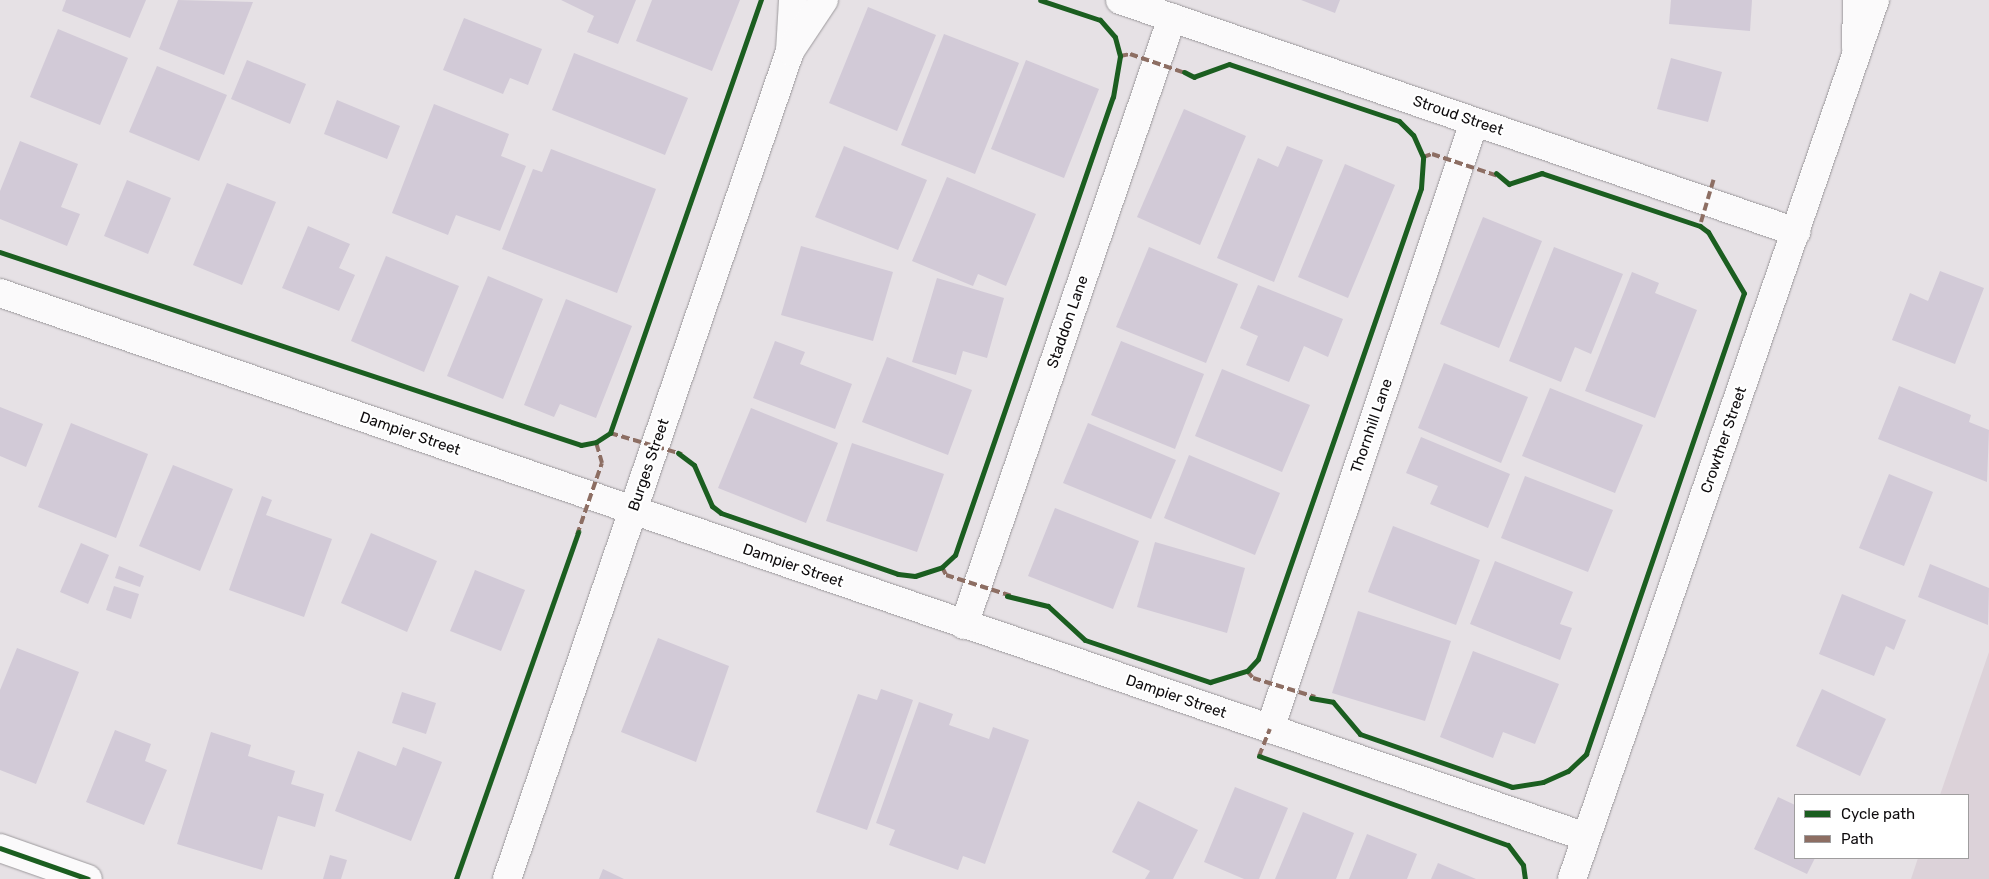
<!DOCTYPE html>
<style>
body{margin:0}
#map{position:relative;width:1989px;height:879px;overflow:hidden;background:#e6e1e5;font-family:Rubik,sans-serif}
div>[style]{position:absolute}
.built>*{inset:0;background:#dcd2d9}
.building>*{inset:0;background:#d2cad7}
.roads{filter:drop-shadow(0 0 1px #9c999c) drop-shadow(0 0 1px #9c999c)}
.minor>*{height:28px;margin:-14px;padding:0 14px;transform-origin:14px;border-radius:14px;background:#fbfafb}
.tertiary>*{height:28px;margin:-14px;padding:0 14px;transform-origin:14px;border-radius:14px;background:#fbfafb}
.secondary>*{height:28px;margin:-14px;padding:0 14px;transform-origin:14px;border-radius:14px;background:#fbfafb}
.quiet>*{height:4px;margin-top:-2px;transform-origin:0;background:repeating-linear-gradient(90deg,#8d6e63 0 8px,transparent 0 12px)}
.cycleway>*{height:5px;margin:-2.5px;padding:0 2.5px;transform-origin:2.5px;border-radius:2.5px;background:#1b5e20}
span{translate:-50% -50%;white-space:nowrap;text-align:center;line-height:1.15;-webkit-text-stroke:4.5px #fff;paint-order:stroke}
.street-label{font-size:15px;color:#0e0b0d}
.legend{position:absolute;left:1794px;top:794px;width:175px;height:65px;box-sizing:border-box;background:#fff;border:1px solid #9f9d9e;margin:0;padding:6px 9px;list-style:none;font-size:15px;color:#0e0b0d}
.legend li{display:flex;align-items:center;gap:10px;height:25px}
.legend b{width:25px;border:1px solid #9f9d9e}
</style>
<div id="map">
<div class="built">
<div style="clip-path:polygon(1989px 652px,1989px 879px,1911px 879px,1918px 858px,1968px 858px,1968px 795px,1940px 795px)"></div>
</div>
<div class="building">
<div style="clip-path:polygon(66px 0,146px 0,130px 38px,62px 11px)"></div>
<div style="clip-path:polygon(178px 0,253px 2px,224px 75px,159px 49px)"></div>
<div style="clip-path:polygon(561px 0,636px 0,618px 44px,587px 32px,594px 16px)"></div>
<div style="clip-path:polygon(652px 0,740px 0,712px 71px,636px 41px)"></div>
<div style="clip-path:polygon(1301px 0,1340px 0,1335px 13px)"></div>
<div style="clip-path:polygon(1671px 0,1752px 0,1750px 31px,1669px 24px)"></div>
<div style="clip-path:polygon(868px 7px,936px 35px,897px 131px,829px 103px)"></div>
<div style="clip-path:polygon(464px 18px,542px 49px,528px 85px,510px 78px,503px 94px,443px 70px)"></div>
<div style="clip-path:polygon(58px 29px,128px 58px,100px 125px,30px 97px)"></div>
<div style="clip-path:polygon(944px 34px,1019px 63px,975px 174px,901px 145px)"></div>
<div style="clip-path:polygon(574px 53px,688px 98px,665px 155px,552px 110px)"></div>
<div style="clip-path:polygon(1671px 58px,1722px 72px,1708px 122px,1657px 109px)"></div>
<div style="clip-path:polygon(247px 60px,306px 84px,290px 124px,231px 99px)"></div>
<div style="clip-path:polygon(1026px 60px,1099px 89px,1064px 178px,991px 149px)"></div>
<div style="clip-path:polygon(157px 66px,227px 95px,199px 161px,129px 132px)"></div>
<div style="clip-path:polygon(337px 100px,400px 126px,387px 159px,324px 134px)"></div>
<div style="clip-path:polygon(434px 104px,509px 134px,501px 156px,526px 166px,500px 231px,456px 215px,448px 235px,392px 213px)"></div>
<div style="clip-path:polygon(1184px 109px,1246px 136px,1200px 245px,1137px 217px)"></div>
<div style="clip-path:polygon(20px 141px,78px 164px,61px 207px,80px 214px,67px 246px,0 219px,0 191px)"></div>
<div style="clip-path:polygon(844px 146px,927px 180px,898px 250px,815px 217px)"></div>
<div style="clip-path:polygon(1287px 146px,1323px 160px,1274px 282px,1217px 258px,1258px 158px,1278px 167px)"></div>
<div style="clip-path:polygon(551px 149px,656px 189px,617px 293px,502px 249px,533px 169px,542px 172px)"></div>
<div style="clip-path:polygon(1345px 164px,1395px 185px,1348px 298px,1298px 277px)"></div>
<div style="clip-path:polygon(947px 177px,1036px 214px,1006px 286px,978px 274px,973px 286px,912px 261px)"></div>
<div style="clip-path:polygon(127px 180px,171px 198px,148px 254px,104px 236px)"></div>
<div style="clip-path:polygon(227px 183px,276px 202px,242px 285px,193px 265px)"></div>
<div style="clip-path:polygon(1483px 217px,1542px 241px,1499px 348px,1440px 324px)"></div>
<div style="clip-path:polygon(308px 226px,350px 244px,339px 268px,355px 275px,339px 311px,282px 288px)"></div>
<div style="clip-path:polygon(801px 246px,893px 272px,873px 341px,781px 315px)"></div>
<div style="clip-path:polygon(1149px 247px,1238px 284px,1206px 363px,1116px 327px)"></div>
<div style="clip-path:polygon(1554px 247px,1623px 274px,1591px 354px,1575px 347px,1561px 382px,1509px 361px)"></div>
<div style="clip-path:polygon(386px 256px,459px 286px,424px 372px,351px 341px)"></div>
<div style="clip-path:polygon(1940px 271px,1984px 288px,1955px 364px,1892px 340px,1910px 293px,1928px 301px)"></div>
<div style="clip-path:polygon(1632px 272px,1659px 283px,1655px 293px,1697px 310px,1655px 418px,1585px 391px)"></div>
<div style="clip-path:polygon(488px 276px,543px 299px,503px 399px,447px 376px)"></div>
<div style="clip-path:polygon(937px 278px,1004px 298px,987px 358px,963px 351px,956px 375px,912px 362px)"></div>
<div style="clip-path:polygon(1258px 285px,1343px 319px,1328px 357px,1304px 346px,1289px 382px,1246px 365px,1258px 336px,1240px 328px)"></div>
<div style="clip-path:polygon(566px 299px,632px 326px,596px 418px,560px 404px,554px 417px,524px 405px)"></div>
<div style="clip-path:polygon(775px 341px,805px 352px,800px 364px,852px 384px,835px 429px,753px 398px)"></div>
<div style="clip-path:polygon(1121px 341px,1204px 374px,1175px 449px,1091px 415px)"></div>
<div style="clip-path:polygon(887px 357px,972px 390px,948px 455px,862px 422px)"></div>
<div style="clip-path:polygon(1444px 363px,1528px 397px,1501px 463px,1418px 428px)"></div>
<div style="clip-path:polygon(1222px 369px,1310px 405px,1282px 472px,1195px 436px)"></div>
<div style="clip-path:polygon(1899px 386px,1971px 415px,1969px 422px,1989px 430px,1987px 482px,1878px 439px)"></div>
<div style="clip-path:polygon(1550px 388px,1643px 425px,1615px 493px,1522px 456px)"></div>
<div style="clip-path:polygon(0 407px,43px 424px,26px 467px,0 456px)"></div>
<div style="clip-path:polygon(751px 408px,838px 443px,806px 523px,718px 488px)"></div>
<div style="clip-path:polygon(71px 423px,148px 454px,116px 538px,38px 507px)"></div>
<div style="clip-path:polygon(1088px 423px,1176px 460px,1151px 519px,1063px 483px)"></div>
<div style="clip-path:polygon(1421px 437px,1510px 474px,1488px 528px,1430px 504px,1438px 486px,1406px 473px)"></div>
<div style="clip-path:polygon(852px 443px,944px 474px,917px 552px,826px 521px)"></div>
<div style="clip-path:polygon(1189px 455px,1280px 493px,1255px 555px,1164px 518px)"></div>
<div style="clip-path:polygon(173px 465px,233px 489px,200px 571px,139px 546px)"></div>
<div style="clip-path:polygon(1889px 474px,1933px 492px,1904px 566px,1859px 548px)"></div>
<div style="clip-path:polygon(1525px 476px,1613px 510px,1588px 572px,1501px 538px)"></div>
<div style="clip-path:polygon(262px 496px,272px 500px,266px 515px,332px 539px,304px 617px,229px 590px)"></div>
<div style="clip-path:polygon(1055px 508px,1139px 541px,1113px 609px,1028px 576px)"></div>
<div style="clip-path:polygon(1393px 526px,1480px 560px,1456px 625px,1368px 592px)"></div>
<div style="clip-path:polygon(371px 533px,437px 561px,407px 632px,341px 603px)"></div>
<div style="clip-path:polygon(1155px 542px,1245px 568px,1227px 633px,1137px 607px)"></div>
<div style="clip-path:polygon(81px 543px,109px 555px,88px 604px,60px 592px)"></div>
<div style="clip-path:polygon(1495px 561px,1573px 592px,1560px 624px,1572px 628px,1560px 660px,1470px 624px)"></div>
<div style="clip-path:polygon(1930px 564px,1989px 588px,1988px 625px,1918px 597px)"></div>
<div style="clip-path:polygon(119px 566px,144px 576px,140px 587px,115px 578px)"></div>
<div style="clip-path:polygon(475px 570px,525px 590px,501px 651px,450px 631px)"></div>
<div style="clip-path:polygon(114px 586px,139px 594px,131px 619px,106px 610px)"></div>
<div style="clip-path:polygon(1842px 594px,1906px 620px,1894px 650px,1886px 646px,1874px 676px,1819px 654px)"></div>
<div style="clip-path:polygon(1358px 611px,1451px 641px,1425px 721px,1332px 693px)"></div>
<div style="clip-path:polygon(658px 638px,729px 666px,696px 762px,621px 732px)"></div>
<div style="clip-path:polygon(17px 648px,79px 672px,36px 784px,0 770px,0 690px)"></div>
<div style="clip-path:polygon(1473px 651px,1559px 684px,1535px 744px,1503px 732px,1493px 758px,1440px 737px)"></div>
<div style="clip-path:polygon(881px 689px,913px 700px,867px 830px,816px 812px,858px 694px,877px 700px)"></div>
<div style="clip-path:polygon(1822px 689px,1886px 719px,1860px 776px,1796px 746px)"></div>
<div style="clip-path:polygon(402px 692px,436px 703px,426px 734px,392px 723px)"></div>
<div style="clip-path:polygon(919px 702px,953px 714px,949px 725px,989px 739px,993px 727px,1029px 740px,985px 864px,963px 856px,958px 870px,889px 845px,895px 830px,876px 823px)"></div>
<div style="clip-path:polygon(115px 730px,151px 744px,145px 761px,167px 770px,144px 825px,86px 802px)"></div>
<div style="clip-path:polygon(211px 732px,251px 745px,248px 756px,295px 771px,291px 784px,324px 794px,315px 827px,278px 816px,262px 870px,177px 844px)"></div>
<div style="clip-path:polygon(403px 747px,442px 762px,411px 841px,335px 811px,358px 751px,396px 766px)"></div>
<div style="clip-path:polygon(1235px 787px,1288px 808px,1259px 879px,1244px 879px,1204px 862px)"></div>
<div style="clip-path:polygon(1778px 797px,1795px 805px,1795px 858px,1815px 858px,1807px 874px,1754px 849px)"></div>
<div style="clip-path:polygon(1138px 801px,1198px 830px,1173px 879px,1145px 879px,1150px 871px,1112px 852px)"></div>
<div style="clip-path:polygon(1303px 812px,1354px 833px,1336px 879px,1275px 879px)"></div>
<div style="clip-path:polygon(1367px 834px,1417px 854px,1407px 879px,1349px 879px)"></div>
<div style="clip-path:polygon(330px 855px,347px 860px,341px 879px,323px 879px)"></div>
<div style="clip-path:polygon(1438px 863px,1476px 879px,1431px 879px)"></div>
<div style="clip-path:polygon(603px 869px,624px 879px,599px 879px)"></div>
</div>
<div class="roads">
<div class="minor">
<div style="left:1120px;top:0;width:715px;rotate:18.94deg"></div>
<div style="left:1856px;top:48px;width:48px;rotate:-88.8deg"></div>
<div style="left:790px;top:51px;width:51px;rotate:-86.6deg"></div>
<div style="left:0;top:293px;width:1677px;rotate:18.93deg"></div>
<div style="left:964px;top:625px;width:642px;rotate:-71.09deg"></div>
<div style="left:1270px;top:729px;width:640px;rotate:-71.42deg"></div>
<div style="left:507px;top:879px;width:875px;rotate:-71.13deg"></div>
<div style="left:790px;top:51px;width:61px;rotate:-56.3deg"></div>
</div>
<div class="tertiary">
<div style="left:1572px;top:879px;width:930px;rotate:-70.98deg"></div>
</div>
<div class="secondary">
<div style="left:0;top:848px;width:93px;rotate:19.4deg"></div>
</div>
</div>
<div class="quiet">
<div style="left:1120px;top:56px;width:10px;rotate:-11deg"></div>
<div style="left:1130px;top:54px;width:61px;rotate:19deg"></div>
<div style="left:1423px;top:157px;width:9px;rotate:-18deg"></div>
<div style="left:1432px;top:154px;width:70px;rotate:18.4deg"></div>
<div style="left:1701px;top:222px;width:46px;rotate:-73.5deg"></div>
<div style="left:610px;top:433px;width:75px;rotate:16.3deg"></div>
<div style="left:577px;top:535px;width:76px;rotate:-70.9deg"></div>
<div style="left:602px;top:463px;width:22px;rotate:-106deg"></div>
<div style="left:942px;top:567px;width:9px;rotate:63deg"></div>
<div style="left:946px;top:575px;width:69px;rotate:17.7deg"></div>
<div style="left:1247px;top:671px;width:9px;rotate:49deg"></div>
<div style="left:1253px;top:678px;width:65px;rotate:17deg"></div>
<div style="left:1263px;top:757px;width:4px;rotate:-166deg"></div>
<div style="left:1259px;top:756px;width:29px;rotate:-68deg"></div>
</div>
<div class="cycleway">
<div style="left:0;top:252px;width:612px;rotate:18.38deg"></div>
<div style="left:581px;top:445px;width:15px;rotate:-11deg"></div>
<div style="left:596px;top:442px;width:17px;rotate:-33deg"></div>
<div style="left:610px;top:433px;width:459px;rotate:-70.8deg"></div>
<div style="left:678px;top:453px;width:20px;rotate:37deg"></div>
<div style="left:694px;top:465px;width:45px;rotate:66.3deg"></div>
<div style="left:712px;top:506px;width:11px;rotate:38deg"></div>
<div style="left:721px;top:513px;width:187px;rotate:19deg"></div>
<div style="left:898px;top:574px;width:17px;rotate:7deg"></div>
<div style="left:915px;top:576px;width:28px;rotate:-18deg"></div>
<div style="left:942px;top:567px;width:18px;rotate:-43deg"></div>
<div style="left:955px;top:555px;width:484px;rotate:-71deg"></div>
<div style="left:1113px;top:97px;width:42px;rotate:-80.3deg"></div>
<div style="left:1120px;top:56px;width:20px;rotate:-105deg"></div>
<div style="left:1115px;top:37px;width:23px;rotate:-131deg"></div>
<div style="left:1100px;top:20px;width:63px;rotate:-161.6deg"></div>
<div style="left:1007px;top:596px;width:42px;rotate:13.7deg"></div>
<div style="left:1048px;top:606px;width:50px;rotate:42.6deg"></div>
<div style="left:1085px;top:640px;width:132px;rotate:18.6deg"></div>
<div style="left:1210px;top:682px;width:39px;rotate:-17deg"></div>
<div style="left:1247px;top:671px;width:16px;rotate:-47deg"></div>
<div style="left:1258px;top:659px;width:498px;rotate:-70.9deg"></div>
<div style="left:1421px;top:188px;width:31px;rotate:-86deg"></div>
<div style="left:1423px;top:157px;width:24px;rotate:-114deg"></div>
<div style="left:1413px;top:135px;width:20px;rotate:-135deg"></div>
<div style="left:1399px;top:121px;width:179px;rotate:-161.5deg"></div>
<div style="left:1229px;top:64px;width:37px;rotate:160deg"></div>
<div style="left:1194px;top:77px;width:11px;rotate:-153deg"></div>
<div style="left:1311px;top:698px;width:22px;rotate:10deg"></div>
<div style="left:1333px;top:702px;width:42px;rotate:49.8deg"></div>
<div style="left:1360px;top:734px;width:161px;rotate:19.2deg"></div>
<div style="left:1512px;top:787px;width:31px;rotate:-9deg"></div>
<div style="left:1543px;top:782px;width:27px;rotate:-24deg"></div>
<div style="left:1568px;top:771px;width:25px;rotate:-43deg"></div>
<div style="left:1586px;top:754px;width:487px;rotate:-71.1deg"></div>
<div style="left:1744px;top:293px;width:71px;rotate:-120.5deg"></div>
<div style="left:1708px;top:232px;width:10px;rotate:-143deg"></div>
<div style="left:1700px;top:226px;width:167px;rotate:-161.5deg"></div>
<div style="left:1542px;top:173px;width:35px;rotate:162deg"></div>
<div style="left:1509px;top:184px;width:17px;rotate:-140deg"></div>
<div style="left:1259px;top:756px;width:264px;rotate:19.7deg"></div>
<div style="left:1508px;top:845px;width:25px;rotate:53deg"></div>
<div style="left:1523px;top:865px;width:14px;rotate:82deg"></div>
<div style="left:0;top:848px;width:93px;rotate:19.4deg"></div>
<div style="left:456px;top:879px;width:368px;rotate:-70.6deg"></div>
</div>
<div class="street-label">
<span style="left:1458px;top:116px;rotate:19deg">Stroud Street</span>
<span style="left:1068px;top:322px;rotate:-71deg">Staddon Lane</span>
<span style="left:1372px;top:426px;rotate:-71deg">Thornhill Lane</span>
<span style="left:410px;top:434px;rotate:19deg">Dampier Street</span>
<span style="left:1724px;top:440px;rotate:-71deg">Crowther Street</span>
<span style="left:649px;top:465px;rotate:-71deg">Burges Street</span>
<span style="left:793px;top:566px;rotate:19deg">Dampier Street</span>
<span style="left:1176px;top:697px;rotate:19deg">Dampier Street</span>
</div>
<ul class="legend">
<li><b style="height:6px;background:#1b5e20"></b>Cycle path</li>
<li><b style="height:6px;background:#8d6e63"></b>Path</li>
</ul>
</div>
